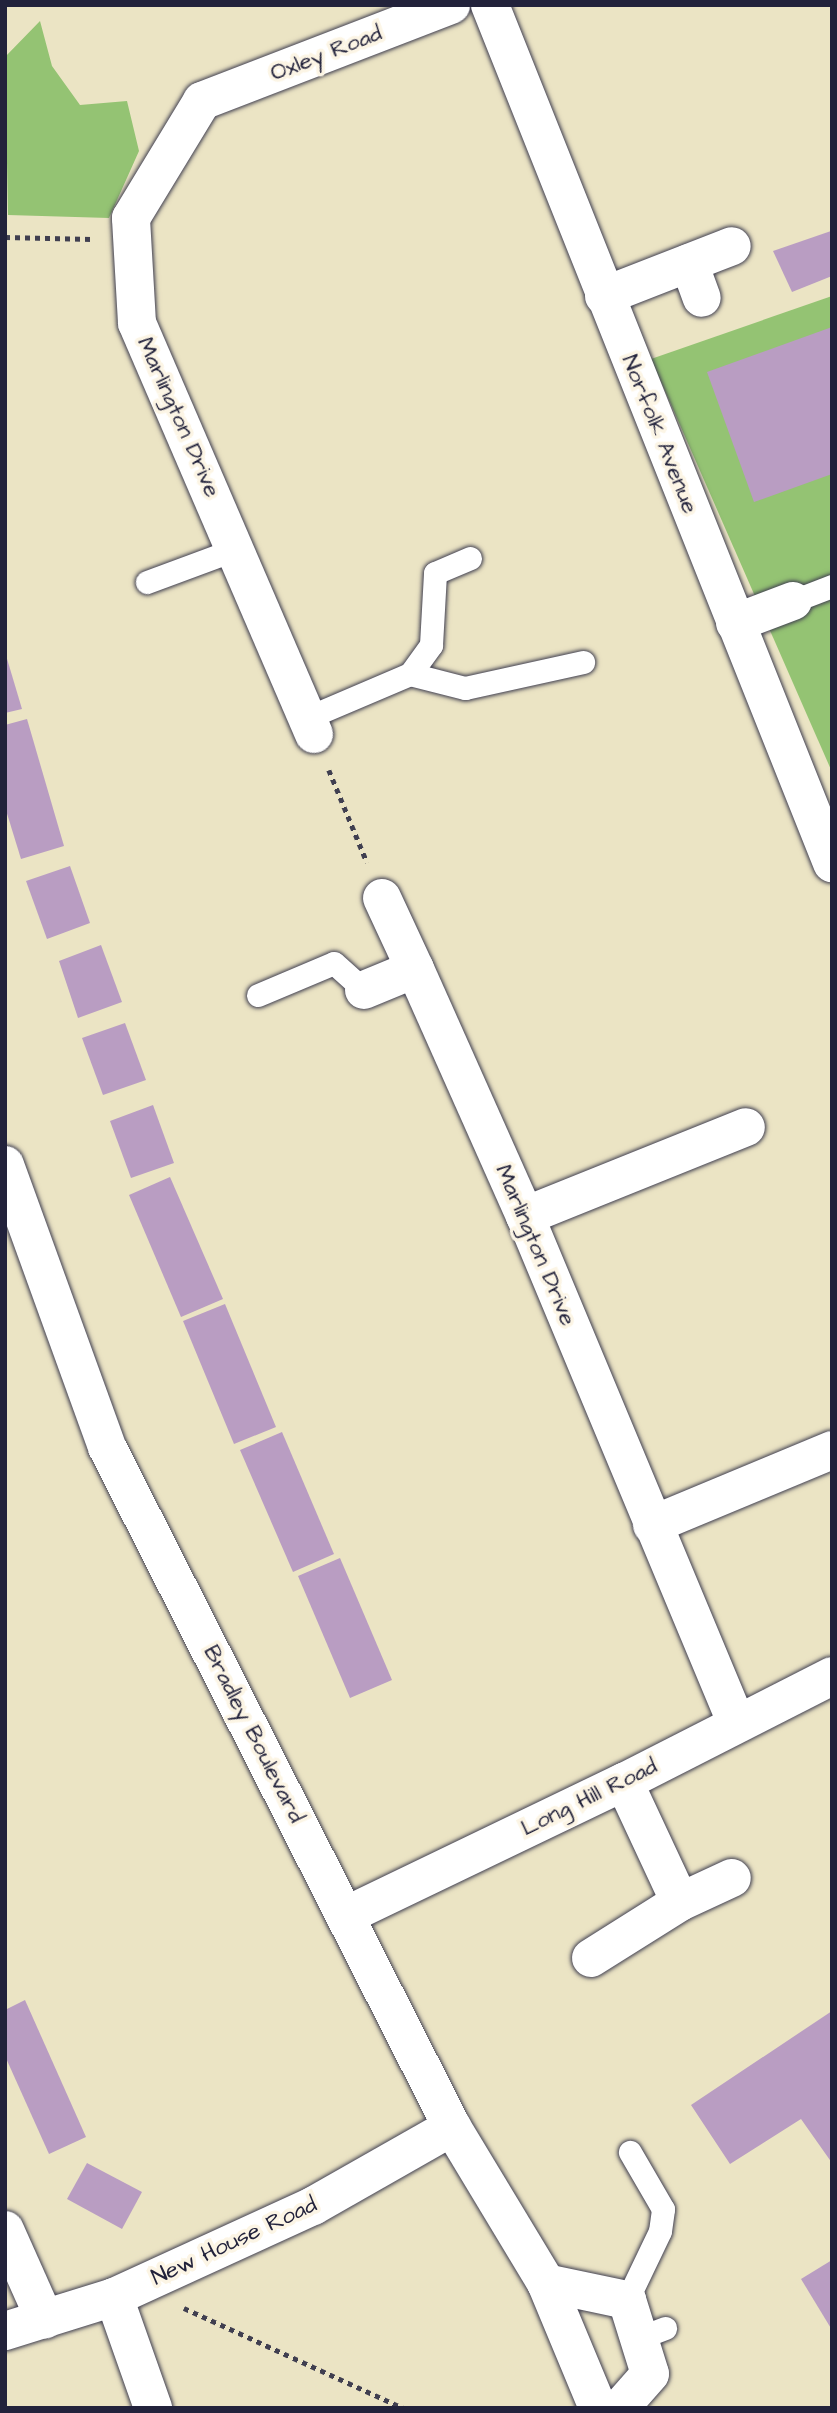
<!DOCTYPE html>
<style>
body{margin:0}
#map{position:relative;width:837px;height:2413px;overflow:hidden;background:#ebe4c4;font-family:"Architects Daughter",sans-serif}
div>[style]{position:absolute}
.green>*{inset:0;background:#94c373}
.building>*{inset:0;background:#b99dc2}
.path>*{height:4.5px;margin-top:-2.25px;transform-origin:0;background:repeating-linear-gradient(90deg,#403f50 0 5px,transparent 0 10px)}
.roads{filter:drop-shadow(0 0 2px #403f50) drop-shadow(0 0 2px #403f50)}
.service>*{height:23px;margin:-11.5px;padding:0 11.5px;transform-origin:11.5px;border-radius:11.5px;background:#fff}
.minor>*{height:38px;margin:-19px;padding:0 19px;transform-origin:19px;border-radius:19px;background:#fff}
span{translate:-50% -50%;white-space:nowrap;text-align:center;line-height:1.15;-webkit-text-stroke:7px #fcf5e5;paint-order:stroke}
.street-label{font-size:23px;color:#22223b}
.frame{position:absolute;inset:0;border:7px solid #22223b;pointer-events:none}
</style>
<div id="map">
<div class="green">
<div style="clip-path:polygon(40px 21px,52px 66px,80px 105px,127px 101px,139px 151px,109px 218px,8px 215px,5px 57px)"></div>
<div style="clip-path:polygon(832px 296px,832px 772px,651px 359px)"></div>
</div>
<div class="building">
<div style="clip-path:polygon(831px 231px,832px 276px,792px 292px,773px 251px)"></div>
<div style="clip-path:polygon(832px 327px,832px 474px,754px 502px,707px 372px)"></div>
<div style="clip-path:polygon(5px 652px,22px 709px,5px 713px)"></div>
<div style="clip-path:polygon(27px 719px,64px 846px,21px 859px,5px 807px,5px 725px)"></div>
<div style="clip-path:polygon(70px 866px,90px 923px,47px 939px,26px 881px)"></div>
<div style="clip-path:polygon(101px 945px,122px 1002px,78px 1018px,59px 961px)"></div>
<div style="clip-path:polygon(125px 1023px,146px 1080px,103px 1095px,82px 1038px)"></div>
<div style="clip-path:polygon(153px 1105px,174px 1163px,131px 1178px,110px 1121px)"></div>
<div style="clip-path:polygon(170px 1177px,223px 1299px,181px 1317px,129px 1195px)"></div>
<div style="clip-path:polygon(225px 1304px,276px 1427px,234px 1444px,183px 1321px)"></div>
<div style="clip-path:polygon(282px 1432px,334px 1554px,293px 1572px,240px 1450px)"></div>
<div style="clip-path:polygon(340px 1558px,392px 1680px,350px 1698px,298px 1576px)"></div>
<div style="clip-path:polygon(25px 2000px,86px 2137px,49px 2154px,5px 2056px,5px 2010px)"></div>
<div style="clip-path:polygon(832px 2011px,832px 2163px,801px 2119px,730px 2164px,691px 2105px)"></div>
<div style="clip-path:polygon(87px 2163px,142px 2192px,122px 2229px,67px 2199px)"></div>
<div style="clip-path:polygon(832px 2260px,832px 2330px,801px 2279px)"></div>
</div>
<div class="path">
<div style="left:5px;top:237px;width:87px;rotate:1.3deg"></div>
<div style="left:329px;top:770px;width:100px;rotate:67.6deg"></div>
<div style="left:184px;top:2308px;width:241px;rotate:24.5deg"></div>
</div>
<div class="roads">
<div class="service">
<div style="left:147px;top:582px;width:95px;rotate:-20.3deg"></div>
<div style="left:793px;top:601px;width:42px;rotate:-21deg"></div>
<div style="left:410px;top:674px;width:57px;rotate:14.3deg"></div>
<div style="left:465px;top:688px;width:121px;rotate:-12.4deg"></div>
<div style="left:309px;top:717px;width:110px;rotate:-23.1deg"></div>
<div style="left:410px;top:674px;width:36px;rotate:-54deg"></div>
<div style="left:431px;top:645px;width:72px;rotate:-86.8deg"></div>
<div style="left:435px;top:573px;width:38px;rotate:-23deg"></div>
<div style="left:258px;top:995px;width:82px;rotate:-22.8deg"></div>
<div style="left:334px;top:963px;width:40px;rotate:42deg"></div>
<div style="left:627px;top:2300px;width:76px;rotate:-64.4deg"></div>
<div style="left:660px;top:2231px;width:22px;rotate:-82deg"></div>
<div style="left:663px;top:2209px;width:66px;rotate:-120.1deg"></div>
<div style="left:639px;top:2338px;width:28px;rotate:-21deg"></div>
</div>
<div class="minor">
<div style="left:490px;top:5px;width:924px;rotate:68.27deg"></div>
<div style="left:689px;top:263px;width:37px;rotate:70deg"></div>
<div style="left:604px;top:296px;width:137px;rotate:-21.3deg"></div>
<div style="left:735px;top:623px;width:62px;rotate:-20.8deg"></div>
<div style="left:314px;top:734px;width:447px;rotate:-113.3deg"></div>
<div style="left:137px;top:323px;width:105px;rotate:-93.3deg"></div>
<div style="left:131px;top:218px;width:137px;rotate:-58.7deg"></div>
<div style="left:202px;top:101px;width:267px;rotate:-21.1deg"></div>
<div style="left:382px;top:898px;width:78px;rotate:65.1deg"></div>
<div style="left:364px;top:990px;width:55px;rotate:-22.4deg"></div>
<div style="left:415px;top:969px;width:270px;rotate:66deg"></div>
<div style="left:525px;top:1216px;width:548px;rotate:67.36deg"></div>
<div style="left:5px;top:1165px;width:300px;rotate:70.1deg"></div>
<div style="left:107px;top:1447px;width:763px;rotate:63.1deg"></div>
<div style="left:452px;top:2127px;width:182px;rotate:58.9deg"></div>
<div style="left:546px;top:2283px;width:135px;rotate:67.4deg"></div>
<div style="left:525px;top:1216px;width:238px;rotate:-21.9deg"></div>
<div style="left:652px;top:1525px;width:195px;rotate:-22.6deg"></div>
<div style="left:624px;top:1782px;width:132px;rotate:65deg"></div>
<div style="left:345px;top:1916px;width:310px;rotate:-25.7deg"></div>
<div style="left:624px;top:1782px;width:233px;rotate:-27deg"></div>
<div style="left:591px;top:1958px;width:105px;rotate:-32.2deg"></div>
<div style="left:680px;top:1902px;width:57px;rotate:-24.8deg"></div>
<div style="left:5px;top:2230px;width:98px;rotate:66deg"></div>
<div style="left:546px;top:2283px;width:83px;rotate:11.9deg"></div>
<div style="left:627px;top:2300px;width:77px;rotate:72.7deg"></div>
<div style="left:650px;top:2374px;width:45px;rotate:131.4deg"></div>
<div style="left:114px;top:2297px;width:118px;rotate:70.6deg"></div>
<div style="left:5px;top:2331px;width:114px;rotate:-17.3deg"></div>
<div style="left:114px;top:2297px;width:219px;rotate:-24.6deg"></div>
<div style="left:313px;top:2206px;width:160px;rotate:-29.6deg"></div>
</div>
</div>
<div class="street-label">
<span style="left:326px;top:53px;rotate:-21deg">Oxley Road</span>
<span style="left:179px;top:417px;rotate:66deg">Marlington Drive</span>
<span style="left:660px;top:434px;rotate:68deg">Norfolk Avenue</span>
<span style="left:536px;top:1245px;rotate:67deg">Marlington Drive</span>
<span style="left:254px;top:1734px;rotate:63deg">Bradley Boulevard</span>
<span style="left:589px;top:1797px;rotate:-26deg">Long Hill Road</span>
<span style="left:234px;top:2241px;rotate:-25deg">New House Road</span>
</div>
<div class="frame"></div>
</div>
